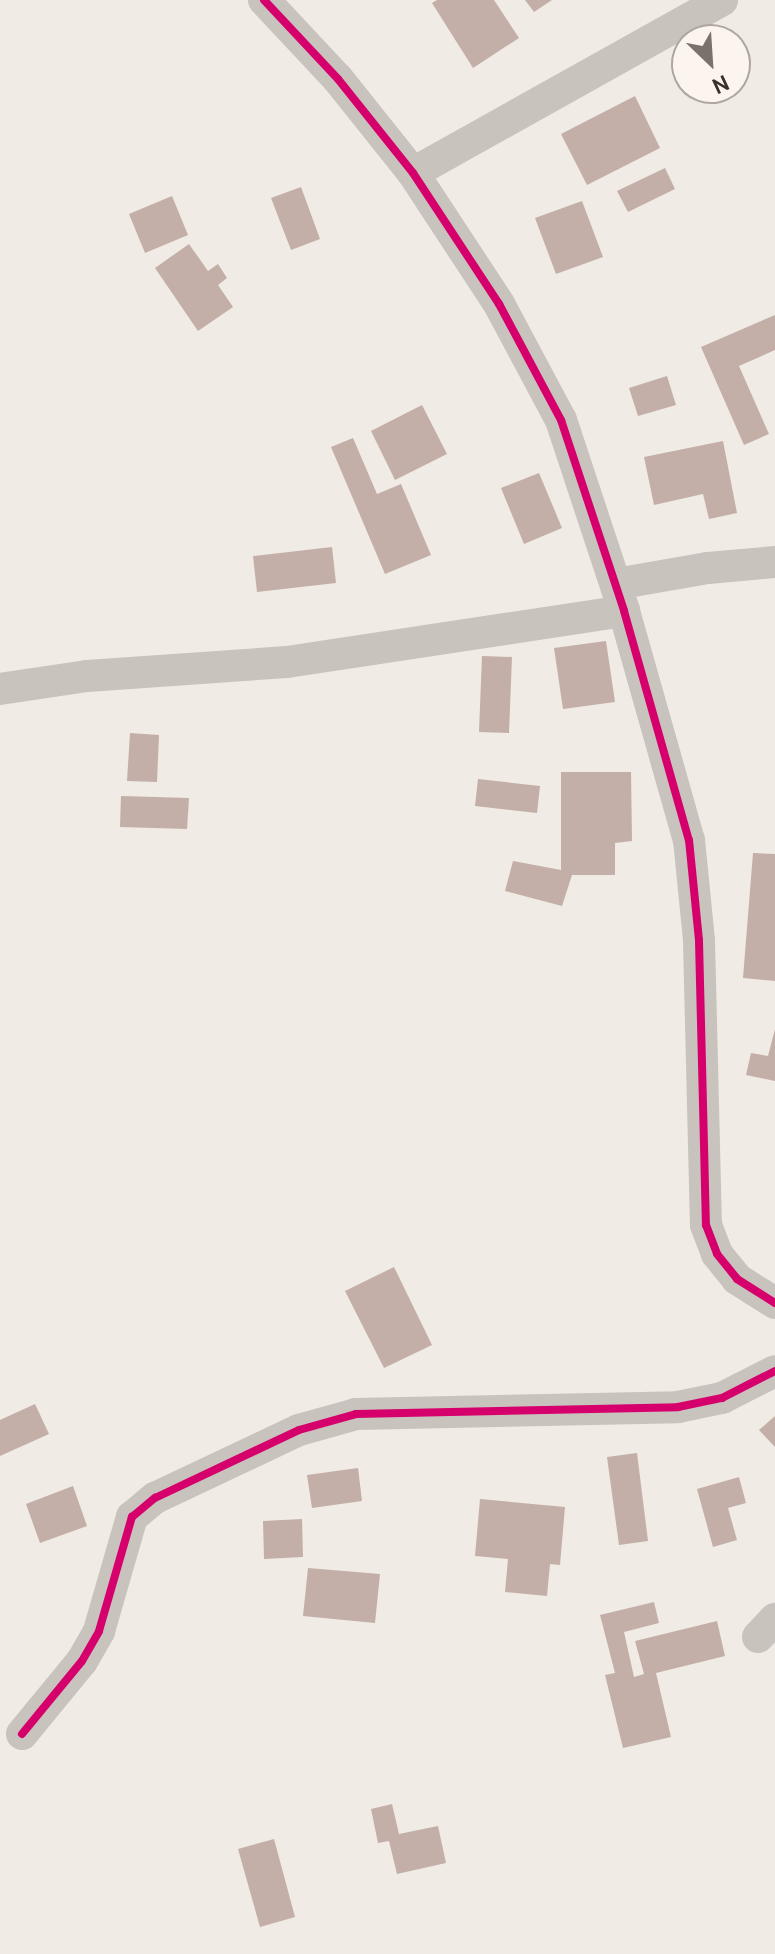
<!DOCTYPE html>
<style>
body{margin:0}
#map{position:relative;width:775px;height:1954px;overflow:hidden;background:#f0ebe5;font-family:Cabin,sans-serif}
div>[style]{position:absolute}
.building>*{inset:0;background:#c3afa7}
.minor>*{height:32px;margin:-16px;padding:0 16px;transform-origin:16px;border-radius:16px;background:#c9c3be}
.cycleway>*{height:8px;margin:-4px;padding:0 4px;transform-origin:4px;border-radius:4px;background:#d6006c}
span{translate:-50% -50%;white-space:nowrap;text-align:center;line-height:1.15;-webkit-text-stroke:6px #fbf5ee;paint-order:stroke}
.north{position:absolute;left:671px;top:24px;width:80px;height:80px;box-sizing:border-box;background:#fbf5ee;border:2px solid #aea6a0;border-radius:50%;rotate:155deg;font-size:22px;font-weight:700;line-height:32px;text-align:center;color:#3b302b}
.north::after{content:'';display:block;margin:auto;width:28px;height:36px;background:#7a716c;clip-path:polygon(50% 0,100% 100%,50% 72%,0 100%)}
</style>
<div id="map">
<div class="building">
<div style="clip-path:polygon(437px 0,494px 0,519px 38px,473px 68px,432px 3px)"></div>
<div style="clip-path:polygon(525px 0,552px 0,534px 12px)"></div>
<div style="clip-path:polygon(635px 96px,660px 148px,587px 185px,561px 134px)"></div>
<div style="clip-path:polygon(665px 168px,675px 189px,628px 212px,617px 191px)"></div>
<div style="clip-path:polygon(301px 187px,320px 239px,291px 250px,271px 198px)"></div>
<div style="clip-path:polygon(172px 196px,188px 235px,145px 253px,129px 214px)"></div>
<div style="clip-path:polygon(582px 201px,603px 257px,556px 274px,535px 218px)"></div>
<div style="clip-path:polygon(189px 244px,208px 271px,218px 264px,227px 278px,218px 285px,233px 307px,198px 331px,155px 268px)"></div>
<div style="clip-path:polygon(775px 315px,775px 350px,739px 366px,769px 434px,744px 445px,701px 347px)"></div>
<div style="clip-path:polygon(667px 376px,676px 405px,638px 416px,629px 388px)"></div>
<div style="clip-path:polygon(422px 405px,447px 454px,395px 480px,371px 431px)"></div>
<div style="clip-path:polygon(353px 438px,377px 494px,401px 484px,431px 555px,385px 574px,331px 447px)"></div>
<div style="clip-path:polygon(723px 441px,737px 513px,709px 519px,703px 494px,654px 505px,644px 457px)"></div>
<div style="clip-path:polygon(539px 473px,562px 528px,524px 544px,501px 488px)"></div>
<div style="clip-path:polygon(332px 547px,336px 583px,257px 592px,253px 556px)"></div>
<div style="clip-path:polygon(606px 641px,615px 702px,563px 709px,554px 648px)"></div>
<div style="clip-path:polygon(482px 656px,512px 657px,509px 733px,479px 732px)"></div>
<div style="clip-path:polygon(130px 733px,159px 735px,157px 782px,127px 781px)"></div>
<div style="clip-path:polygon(561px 772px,631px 772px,632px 841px,615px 843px,615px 875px,572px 875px,562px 906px,505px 891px,513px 861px,561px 870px)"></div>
<div style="clip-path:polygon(478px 779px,540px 786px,537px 813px,475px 806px)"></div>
<div style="clip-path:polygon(121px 796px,189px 798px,187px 829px,120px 827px)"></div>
<div style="clip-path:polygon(753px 853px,775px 854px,775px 981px,743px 978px)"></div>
<div style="clip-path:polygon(775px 1029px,775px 1081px,746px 1075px,751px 1053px,768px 1056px)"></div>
<div style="clip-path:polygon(394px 1267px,432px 1345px,384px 1368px,345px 1291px)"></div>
<div style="clip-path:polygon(35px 1404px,49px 1434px,0 1456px,0 1420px)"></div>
<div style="clip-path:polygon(775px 1416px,775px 1447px,759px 1430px)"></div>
<div style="clip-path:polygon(637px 1453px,648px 1541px,619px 1545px,607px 1457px)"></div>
<div style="clip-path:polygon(358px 1468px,362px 1501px,312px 1508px,307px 1475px)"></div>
<div style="clip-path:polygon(739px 1477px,746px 1503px,728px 1508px,737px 1540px,713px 1547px,697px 1489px)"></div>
<div style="clip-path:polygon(73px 1486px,87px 1526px,40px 1543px,26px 1504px)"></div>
<div style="clip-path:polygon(480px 1499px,565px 1507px,560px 1565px,550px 1564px,547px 1596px,505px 1592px,508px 1559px,475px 1556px)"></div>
<div style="clip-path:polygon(302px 1519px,303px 1557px,264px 1559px,263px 1521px)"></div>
<div style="clip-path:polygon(308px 1568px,380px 1574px,375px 1623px,303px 1616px)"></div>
<div style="clip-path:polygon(654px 1602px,659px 1623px,624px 1632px,634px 1677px,644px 1674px,635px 1641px,717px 1621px,725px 1656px,656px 1673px,671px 1737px,623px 1748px,605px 1675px,615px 1673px,600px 1615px)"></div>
<div style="clip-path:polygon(392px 1804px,399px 1834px,438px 1826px,446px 1863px,397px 1874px,389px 1841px,378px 1843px,371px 1809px)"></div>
<div style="clip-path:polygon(274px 1839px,295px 1917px,260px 1927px,238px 1849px)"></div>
</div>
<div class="minor">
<div style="left:264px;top:0;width:108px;rotate:46.9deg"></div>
<div style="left:338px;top:79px;width:120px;rotate:51.4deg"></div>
<div style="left:413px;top:173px;width:157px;rotate:56.7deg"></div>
<div style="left:499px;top:304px;width:132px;rotate:61.9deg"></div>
<div style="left:561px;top:420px;width:201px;rotate:71.7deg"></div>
<div style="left:624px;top:611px;width:238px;rotate:74.2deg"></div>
<div style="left:689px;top:840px;width:101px;rotate:84.3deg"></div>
<div style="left:699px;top:941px;width:284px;rotate:88.6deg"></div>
<div style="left:706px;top:1225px;width:31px;rotate:69deg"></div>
<div style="left:717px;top:1254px;width:32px;rotate:51deg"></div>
<div style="left:737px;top:1279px;width:45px;rotate:32.3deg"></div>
<div style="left:413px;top:173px;width:354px;rotate:-29.2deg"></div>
<div style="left:616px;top:584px;width:93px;rotate:-9.9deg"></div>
<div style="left:708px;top:568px;width:67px;rotate:-5.1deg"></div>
<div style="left:0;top:689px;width:88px;rotate:-8.5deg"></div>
<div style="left:87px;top:676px;width:200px;rotate:-4deg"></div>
<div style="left:287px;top:662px;width:341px;rotate:-8.6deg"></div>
<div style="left:758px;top:1637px;width:25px;rotate:-47deg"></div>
<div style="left:22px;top:1734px;width:94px;rotate:-50.6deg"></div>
<div style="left:82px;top:1661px;width:34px;rotate:-60deg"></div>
<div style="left:99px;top:1631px;width:119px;rotate:-73.9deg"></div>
<div style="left:132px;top:1517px;width:30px;rotate:-40deg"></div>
<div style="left:155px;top:1498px;width:159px;rotate:-25.3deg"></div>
<div style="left:299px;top:1430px;width:59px;rotate:-15.7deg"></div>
<div style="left:356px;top:1414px;width:322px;rotate:-1.2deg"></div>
<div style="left:678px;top:1407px;width:45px;rotate:-11.6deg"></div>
<div style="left:722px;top:1398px;width:59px;rotate:-27deg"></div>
</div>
<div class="cycleway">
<div style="left:264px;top:0;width:108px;rotate:46.9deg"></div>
<div style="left:338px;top:79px;width:120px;rotate:51.4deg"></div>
<div style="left:413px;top:173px;width:157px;rotate:56.7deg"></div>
<div style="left:499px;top:304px;width:132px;rotate:61.9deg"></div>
<div style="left:561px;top:420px;width:201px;rotate:71.7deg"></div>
<div style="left:624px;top:611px;width:238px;rotate:74.2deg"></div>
<div style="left:689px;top:840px;width:101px;rotate:84.3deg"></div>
<div style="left:699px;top:941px;width:284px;rotate:88.6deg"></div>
<div style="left:706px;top:1225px;width:31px;rotate:69deg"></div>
<div style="left:717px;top:1254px;width:32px;rotate:51deg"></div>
<div style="left:737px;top:1279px;width:45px;rotate:32.3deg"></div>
<div style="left:22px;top:1734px;width:94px;rotate:-50.6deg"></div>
<div style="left:82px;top:1661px;width:34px;rotate:-60deg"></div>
<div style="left:99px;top:1631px;width:119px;rotate:-73.9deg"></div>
<div style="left:132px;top:1517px;width:30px;rotate:-40deg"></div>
<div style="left:155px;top:1498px;width:159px;rotate:-25.3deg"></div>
<div style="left:299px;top:1430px;width:59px;rotate:-15.7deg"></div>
<div style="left:356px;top:1414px;width:322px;rotate:-1.2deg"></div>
<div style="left:678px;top:1407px;width:45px;rotate:-11.6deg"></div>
<div style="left:722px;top:1398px;width:59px;rotate:-27deg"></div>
</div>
<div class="north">N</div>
</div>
